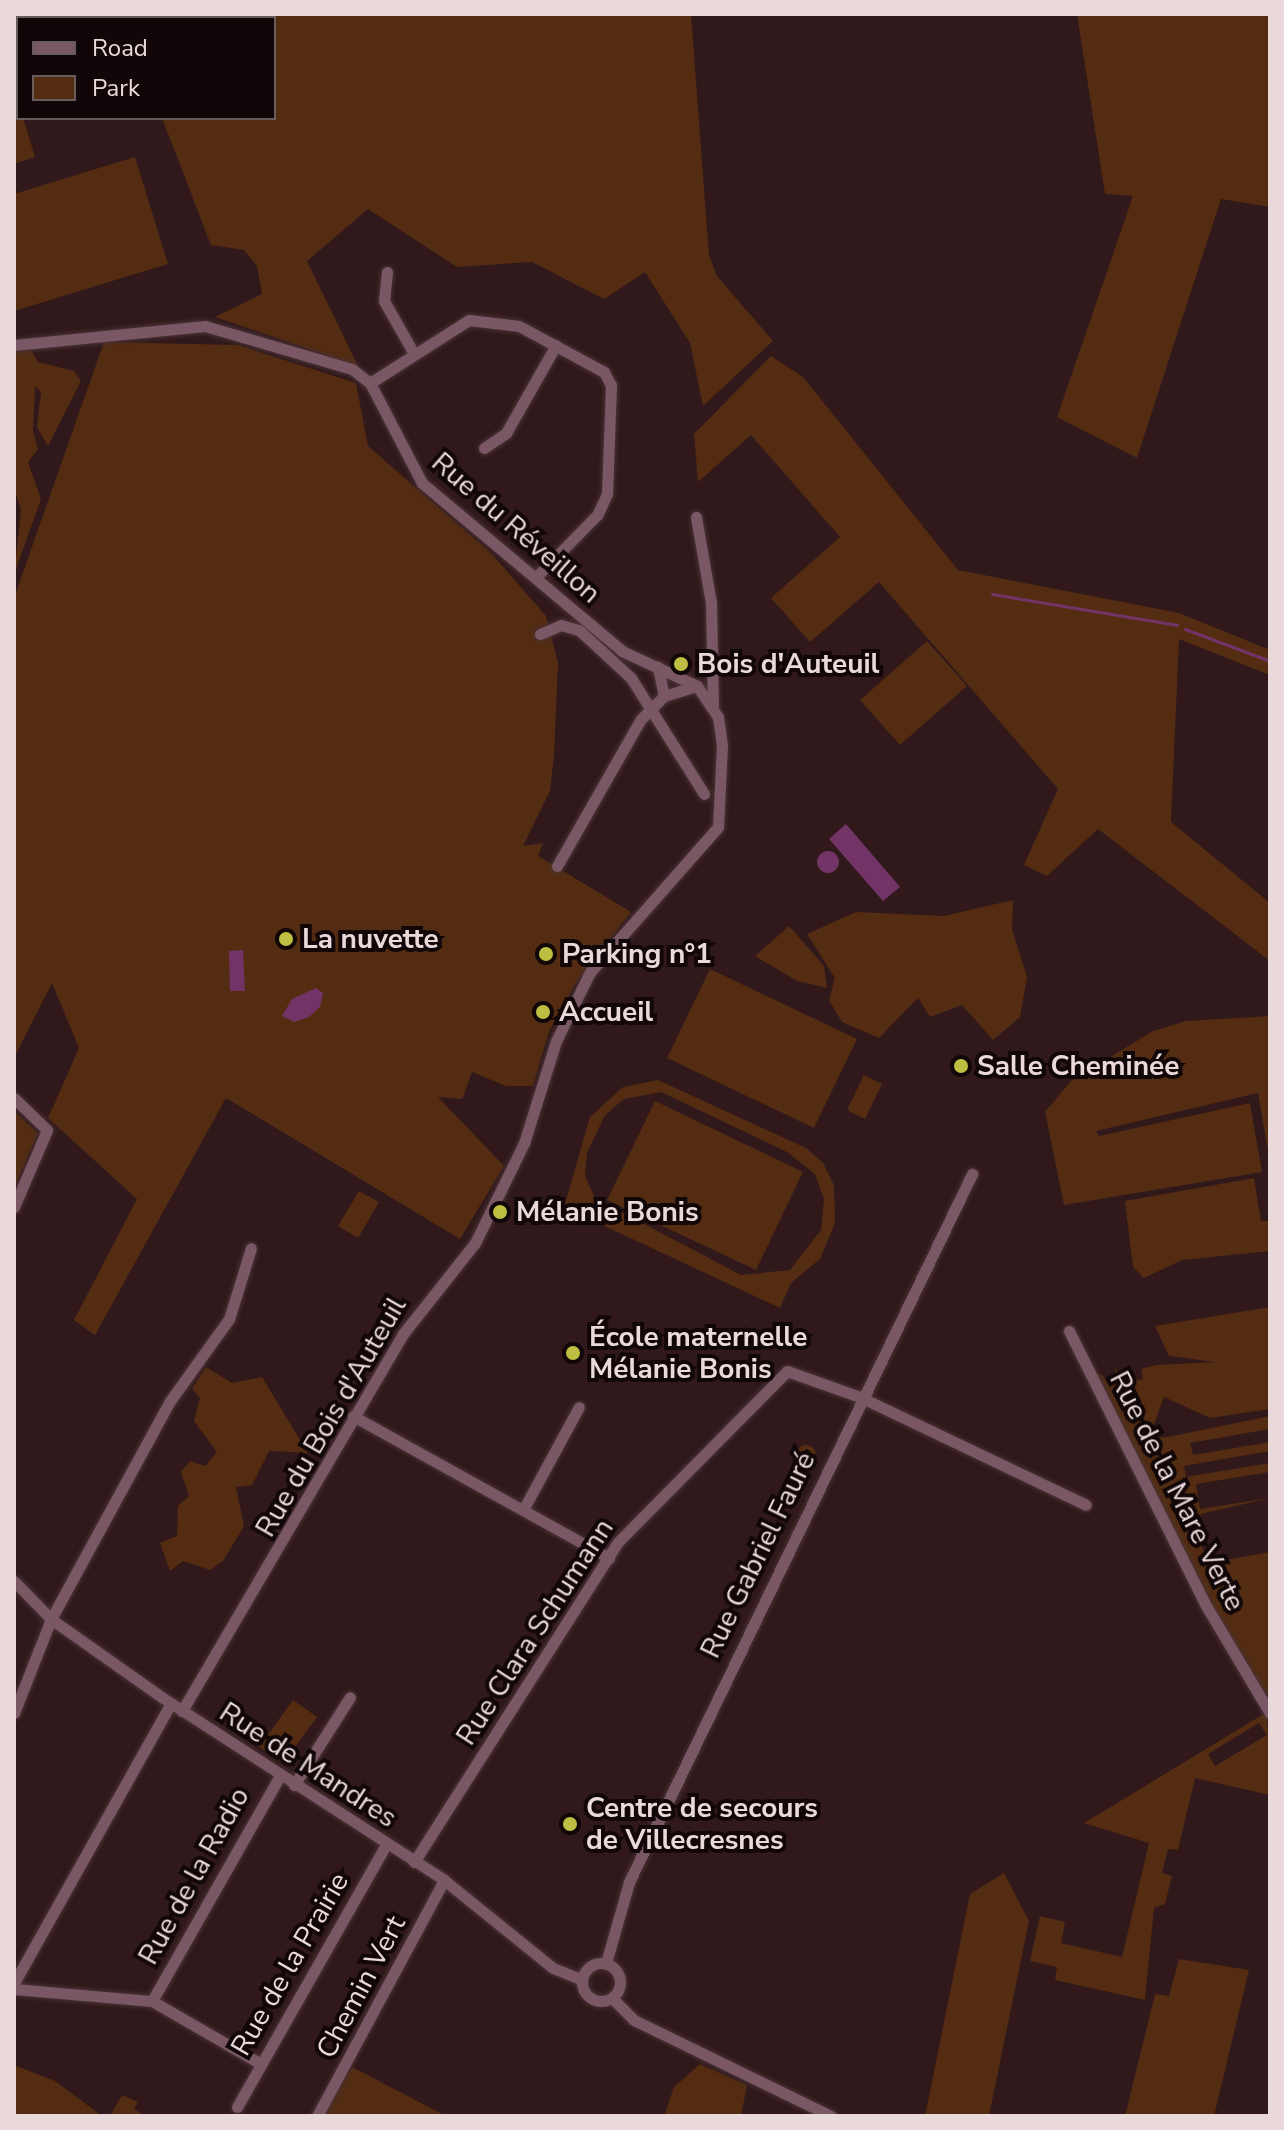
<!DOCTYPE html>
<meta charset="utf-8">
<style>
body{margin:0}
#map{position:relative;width:1284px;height:2130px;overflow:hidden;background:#30181b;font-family:"Nunito Sans",sans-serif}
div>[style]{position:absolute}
.green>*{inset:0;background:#532c12}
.round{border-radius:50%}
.water>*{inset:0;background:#723467}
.stream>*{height:3px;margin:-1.5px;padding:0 1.5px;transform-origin:1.5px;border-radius:1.5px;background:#723467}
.roads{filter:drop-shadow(0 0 2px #4a3336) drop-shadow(0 0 2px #4a3336)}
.minor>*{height:11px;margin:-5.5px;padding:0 5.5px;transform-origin:5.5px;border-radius:5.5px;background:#7a5765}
.minor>.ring{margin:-5.5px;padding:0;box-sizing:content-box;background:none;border:11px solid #7a5765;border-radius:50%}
.dots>*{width:22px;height:22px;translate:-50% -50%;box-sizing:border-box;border:4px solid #110708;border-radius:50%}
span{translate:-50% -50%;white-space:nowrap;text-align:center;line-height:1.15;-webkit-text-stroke:8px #110708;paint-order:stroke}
.street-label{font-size:28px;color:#ead9da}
.poi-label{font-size:28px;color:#ead9da;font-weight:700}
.left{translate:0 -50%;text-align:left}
.frame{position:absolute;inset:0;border:16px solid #ead9da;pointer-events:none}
.legend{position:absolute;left:16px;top:16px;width:260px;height:104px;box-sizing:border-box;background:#110708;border:2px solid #685b5c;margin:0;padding:10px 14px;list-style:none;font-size:24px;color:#ead9da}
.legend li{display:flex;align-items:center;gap:16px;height:40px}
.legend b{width:40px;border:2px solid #685b5c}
</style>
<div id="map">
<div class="green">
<div style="clip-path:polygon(96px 14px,691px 14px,709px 255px,717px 276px,773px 341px,703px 406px,690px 343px,645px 272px,604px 299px,532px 262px,457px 267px,368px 209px,307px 261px,358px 366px,215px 317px,262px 294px,257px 266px,244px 250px,211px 245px,162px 118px,274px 118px,274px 18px)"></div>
<div style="clip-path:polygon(1077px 14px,1270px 14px,1270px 207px,1221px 199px,1137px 458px,1057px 417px,1133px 196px,1105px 194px)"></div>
<div style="clip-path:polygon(14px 88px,35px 157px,14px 164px)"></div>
<div style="clip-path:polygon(135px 157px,168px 264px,14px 311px,14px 194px)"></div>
<div style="clip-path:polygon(104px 342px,238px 345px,356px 383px,368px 446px,491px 553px,546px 616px,558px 663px,554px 756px,550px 791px,523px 846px,543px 843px,538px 856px,631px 912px,576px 983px,549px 1032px,533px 1086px,506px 1086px,472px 1072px,462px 1099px,438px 1097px,504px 1166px,460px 1239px,226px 1098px,95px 1335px,74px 1320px,137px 1199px,48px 1118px,79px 1048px,52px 983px,14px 1058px,14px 598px)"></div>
<div style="clip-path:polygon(31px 350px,38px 362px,74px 371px,81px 381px,48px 446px,37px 427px,41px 392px,35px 386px,33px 431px,38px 449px,28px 462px,41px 499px,14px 575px,21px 509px,14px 489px,14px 352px)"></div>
<div style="clip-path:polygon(771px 356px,803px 377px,958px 570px,1179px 613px,1270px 650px,1270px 675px,1179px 639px,1171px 822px,1270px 903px,1270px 961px,1098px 829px,1047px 876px,1024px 865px,1058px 789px,879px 582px,810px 642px,771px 598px,840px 537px,751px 435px,698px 482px,694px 434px)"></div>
<div style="clip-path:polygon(927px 641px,967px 686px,900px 745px,860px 700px)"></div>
<div style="clip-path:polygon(1013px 900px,1012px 929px,1027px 977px,1020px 1017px,993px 1040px,962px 1005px,930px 1017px,918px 998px,879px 1038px,842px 1022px,829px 1000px,835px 978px,807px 934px,856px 912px,944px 916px)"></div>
<div style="clip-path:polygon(789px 926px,824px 966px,827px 988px,797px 981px,755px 956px)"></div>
<div style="clip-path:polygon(710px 969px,857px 1039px,814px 1128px,667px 1058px)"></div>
<div style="clip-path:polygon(1270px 1016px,1270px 1163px,1258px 1093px,1096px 1131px,1099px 1136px,1250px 1103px,1262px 1172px,1064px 1205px,1045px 1112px,1071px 1081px,1153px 1031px,1186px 1021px)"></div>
<div style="clip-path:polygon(864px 1075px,882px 1084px,865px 1119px,847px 1110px)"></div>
<div style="clip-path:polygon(evenodd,658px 1080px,806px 1148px,823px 1163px,834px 1185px,835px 1223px,820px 1259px,791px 1283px,780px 1308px,564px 1207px,590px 1117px,623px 1087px,658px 1080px,661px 1092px,787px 1152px,815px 1174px,824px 1199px,821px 1230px,790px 1270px,741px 1275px,595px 1198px,585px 1176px,587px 1153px,605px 1115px,624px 1099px,661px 1092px)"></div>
<div style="clip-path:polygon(655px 1101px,803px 1172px,756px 1270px,607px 1200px)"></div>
<div style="clip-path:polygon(14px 1111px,38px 1133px,14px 1188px)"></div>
<div style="clip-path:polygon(1254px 1178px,1261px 1221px,1270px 1221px,1270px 1251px,1182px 1260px,1144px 1278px,1133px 1267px,1125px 1201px)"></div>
<div style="clip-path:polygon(359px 1191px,379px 1202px,358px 1238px,338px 1226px)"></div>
<div style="clip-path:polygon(1270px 1307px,1270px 1409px,1210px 1418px,1164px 1397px,1153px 1427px,1139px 1426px,1140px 1438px,1168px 1437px,1270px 1416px,1270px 1429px,1190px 1443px,1193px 1455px,1270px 1442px,1270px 1451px,1184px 1466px,1186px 1477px,1270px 1463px,1270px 1472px,1196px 1484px,1200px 1509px,1270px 1498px,1201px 1514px,1196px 1533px,1209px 1563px,1270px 1552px,1270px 1699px,1210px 1606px,1096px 1372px,1115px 1383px,1115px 1369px,1125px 1379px,1143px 1380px,1141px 1369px,1156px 1365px,1215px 1362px,1169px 1356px,1155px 1326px)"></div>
<div style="clip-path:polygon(206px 1367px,232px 1383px,262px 1377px,308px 1453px,269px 1451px,252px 1485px,236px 1487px,244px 1526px,223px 1561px,210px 1570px,183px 1561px,170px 1571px,160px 1543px,177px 1536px,178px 1506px,189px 1496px,181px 1472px,190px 1461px,205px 1466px,217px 1452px,194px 1421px,200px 1398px,192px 1389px)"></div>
<div class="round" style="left:796px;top:1445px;width:20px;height:20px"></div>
<div style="clip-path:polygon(293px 1700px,317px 1717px,283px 1764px,259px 1747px)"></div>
<div style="clip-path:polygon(evenodd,1267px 1712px,1270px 1795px,1195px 1778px,1178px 1850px,1168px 1849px,1162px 1873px,1172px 1876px,1165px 1904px,1154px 1908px,1145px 2000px,1055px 1980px,1057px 1967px,1030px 1961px,1040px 1916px,1065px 1922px,1061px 1943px,1122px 1957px,1149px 1843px,1084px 1823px,1267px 1712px,1259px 1723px,1267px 1735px,1215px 1766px,1208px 1754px,1259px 1723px)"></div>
<div style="clip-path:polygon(1004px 1873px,1029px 1921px,989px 2116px,925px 2116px,970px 1894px)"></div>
<div style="clip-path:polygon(1179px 1959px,1249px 1970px,1214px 2116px,1125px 2116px,1155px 1994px,1169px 1996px)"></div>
<div style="clip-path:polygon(700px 2064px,747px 2085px,741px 2116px,664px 2116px,674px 2087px)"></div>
<div style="clip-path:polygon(14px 2065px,55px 2081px,102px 2116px,14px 2116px)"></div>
<div style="clip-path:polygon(352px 2067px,446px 2116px,323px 2116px)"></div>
<div style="clip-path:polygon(122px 2095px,138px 2102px,134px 2109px,146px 2116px,110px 2116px)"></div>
</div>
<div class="water">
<div style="clip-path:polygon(846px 824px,900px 887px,883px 901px,829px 839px)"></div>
<div class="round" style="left:817px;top:851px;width:22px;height:22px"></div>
<div style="clip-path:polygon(243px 950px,245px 991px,230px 991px,229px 951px)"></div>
<div style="clip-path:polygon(316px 988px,323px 993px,320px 1007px,309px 1017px,294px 1022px,282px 1016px,292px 999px)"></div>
</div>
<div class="stream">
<div style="left:992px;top:594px;width:188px;rotate:9.5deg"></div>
<div style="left:1185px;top:629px;width:91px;rotate:20.6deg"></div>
</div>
<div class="roads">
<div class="minor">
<div style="left:387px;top:272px;width:29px;rotate:96deg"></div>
<div style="left:384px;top:301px;width:59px;rotate:60.4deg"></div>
<div style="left:14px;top:345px;width:192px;rotate:-5.7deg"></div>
<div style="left:205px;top:326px;width:153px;rotate:16.3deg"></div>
<div style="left:352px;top:369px;width:23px;rotate:38deg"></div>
<div style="left:370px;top:383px;width:113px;rotate:62.5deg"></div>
<div style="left:422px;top:483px;width:261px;rotate:40deg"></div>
<div style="left:622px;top:651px;width:83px;rotate:25deg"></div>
<div style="left:697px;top:686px;width:37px;rotate:56deg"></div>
<div style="left:718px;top:717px;width:28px;rotate:82deg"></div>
<div style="left:722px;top:745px;width:82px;rotate:92.8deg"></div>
<div style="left:718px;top:827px;width:193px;rotate:131.4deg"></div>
<div style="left:590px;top:972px;width:77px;rotate:116.2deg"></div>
<div style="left:556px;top:1041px;width:107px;rotate:107.4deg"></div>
<div style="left:524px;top:1143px;width:111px;rotate:116.1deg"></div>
<div style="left:475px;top:1243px;width:116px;rotate:128.4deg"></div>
<div style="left:403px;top:1334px;width:437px;rotate:120.4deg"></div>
<div style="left:370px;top:383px;width:117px;rotate:-32.5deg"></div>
<div style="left:469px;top:320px;width:50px;rotate:6.8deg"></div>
<div style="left:519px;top:326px;width:97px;rotate:28.4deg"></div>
<div style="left:604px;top:372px;width:15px;rotate:62deg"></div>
<div style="left:611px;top:385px;width:109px;rotate:92.1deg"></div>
<div style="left:607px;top:494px;width:23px;rotate:115deg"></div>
<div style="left:597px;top:515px;width:88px;rotate:134.5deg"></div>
<div style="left:484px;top:448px;width:27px;rotate:-34deg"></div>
<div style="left:506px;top:433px;width:101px;rotate:-60.4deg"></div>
<div style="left:696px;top:517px;width:87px;rotate:80.1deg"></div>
<div style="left:711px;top:603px;width:103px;rotate:88.9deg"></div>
<div style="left:540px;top:634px;width:23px;rotate:-23deg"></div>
<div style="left:561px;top:625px;width:19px;rotate:16deg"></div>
<div style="left:579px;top:630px;width:71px;rotate:42.7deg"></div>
<div style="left:631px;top:678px;width:137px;rotate:57.8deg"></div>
<div style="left:664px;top:696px;width:34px;rotate:-17deg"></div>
<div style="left:557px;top:866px;width:169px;rotate:-60.3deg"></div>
<div style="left:641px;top:719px;width:33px;rotate:-45deg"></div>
<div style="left:664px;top:696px;width:30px;rotate:-102deg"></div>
<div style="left:14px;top:1098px;width:46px;rotate:44.1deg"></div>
<div style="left:47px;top:1130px;width:84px;rotate:113.2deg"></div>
<div style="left:1069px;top:1331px;width:305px;rotate:63.5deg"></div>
<div style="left:1205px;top:1604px;width:127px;rotate:59.2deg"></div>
<div style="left:353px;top:1416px;width:293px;rotate:29deg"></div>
<div style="left:523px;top:1510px;width:117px;rotate:-61.5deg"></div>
<div style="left:14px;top:1581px;width:53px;rotate:45.8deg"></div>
<div style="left:51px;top:1619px;width:137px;rotate:35.2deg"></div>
<div style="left:163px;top:1698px;width:335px;rotate:32.9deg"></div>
<div style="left:444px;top:1880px;width:140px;rotate:38.9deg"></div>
<div style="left:553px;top:1968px;width:31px;rotate:22deg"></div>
<div style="left:14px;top:1713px;width:101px;rotate:-68.5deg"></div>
<div style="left:51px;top:1619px;width:248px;rotate:-61.4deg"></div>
<div style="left:170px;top:1401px;width:101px;rotate:-54.3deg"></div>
<div style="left:229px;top:1319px;width:74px;rotate:-72.8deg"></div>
<div style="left:294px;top:1785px;width:104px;rotate:-57.5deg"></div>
<div style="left:414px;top:1862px;width:378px;rotate:-57.5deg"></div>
<div style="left:617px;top:1543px;width:242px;rotate:-45.3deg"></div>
<div style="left:787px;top:1371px;width:77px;rotate:19.6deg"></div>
<div style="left:860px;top:1397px;width:250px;rotate:25.5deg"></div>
<div class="ring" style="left:582px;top:1963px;width:27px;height:27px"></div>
<div style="left:606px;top:1963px;width:84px;rotate:-74.1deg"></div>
<div style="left:629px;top:1882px;width:787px;rotate:-64.15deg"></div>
<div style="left:14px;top:1983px;width:321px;rotate:-60.7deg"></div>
<div style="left:14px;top:1989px;width:139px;rotate:5deg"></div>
<div style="left:152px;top:2001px;width:126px;rotate:30deg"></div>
<div style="left:612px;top:1998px;width:31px;rotate:45deg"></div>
<div style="left:634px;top:2020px;width:219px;rotate:26deg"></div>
<div style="left:152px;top:2001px;width:259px;rotate:-60.4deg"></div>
<div style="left:237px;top:2107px;width:301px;rotate:-60.4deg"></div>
<div style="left:317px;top:2116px;width:268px;rotate:-61.7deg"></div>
</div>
</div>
<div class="dots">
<div style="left:681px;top:664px;background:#bebf42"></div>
<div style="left:286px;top:939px;background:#bebf42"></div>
<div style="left:546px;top:954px;background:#bebf42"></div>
<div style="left:543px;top:1012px;background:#bebf42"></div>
<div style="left:961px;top:1066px;background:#bebf42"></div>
<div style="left:500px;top:1212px;background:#bebf42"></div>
<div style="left:573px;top:1353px;background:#bebf42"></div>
<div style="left:570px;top:1824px;background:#bebf42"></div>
</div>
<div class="street-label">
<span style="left:516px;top:528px;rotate:41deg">Rue du Réveillon</span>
<span style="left:331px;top:1417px;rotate:-60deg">Rue du Bois d'Auteuil</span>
<span style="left:1177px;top:1491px;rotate:63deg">Rue de la Mare Verte</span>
<span style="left:758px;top:1555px;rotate:-64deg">Rue Gabriel Fauré</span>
<span style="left:535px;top:1632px;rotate:-57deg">Rue Clara Schumann</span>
<span style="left:308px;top:1765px;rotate:33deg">Rue de Mandres</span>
<span style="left:194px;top:1876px;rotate:-61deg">Rue de la Radio</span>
<span style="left:290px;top:1964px;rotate:-60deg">Rue de la Prairie</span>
<span style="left:361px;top:1987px;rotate:-62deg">Chemin Vert</span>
</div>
<div class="poi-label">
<span class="left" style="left:697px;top:664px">Bois d'Auteuil</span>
<span class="left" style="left:302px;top:939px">La nuvette</span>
<span class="left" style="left:562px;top:954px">Parking n°1</span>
<span class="left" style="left:559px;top:1012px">Accueil</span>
<span class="left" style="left:977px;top:1066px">Salle Cheminée</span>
<span class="left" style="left:516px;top:1212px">Mélanie Bonis</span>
<span class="left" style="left:589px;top:1353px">École maternelle<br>Mélanie Bonis</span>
<span class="left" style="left:586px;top:1824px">Centre de secours<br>de Villecresnes</span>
</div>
<div class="frame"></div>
<ul class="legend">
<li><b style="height:10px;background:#7a5765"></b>Road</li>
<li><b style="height:22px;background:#532c12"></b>Park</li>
</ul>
</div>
